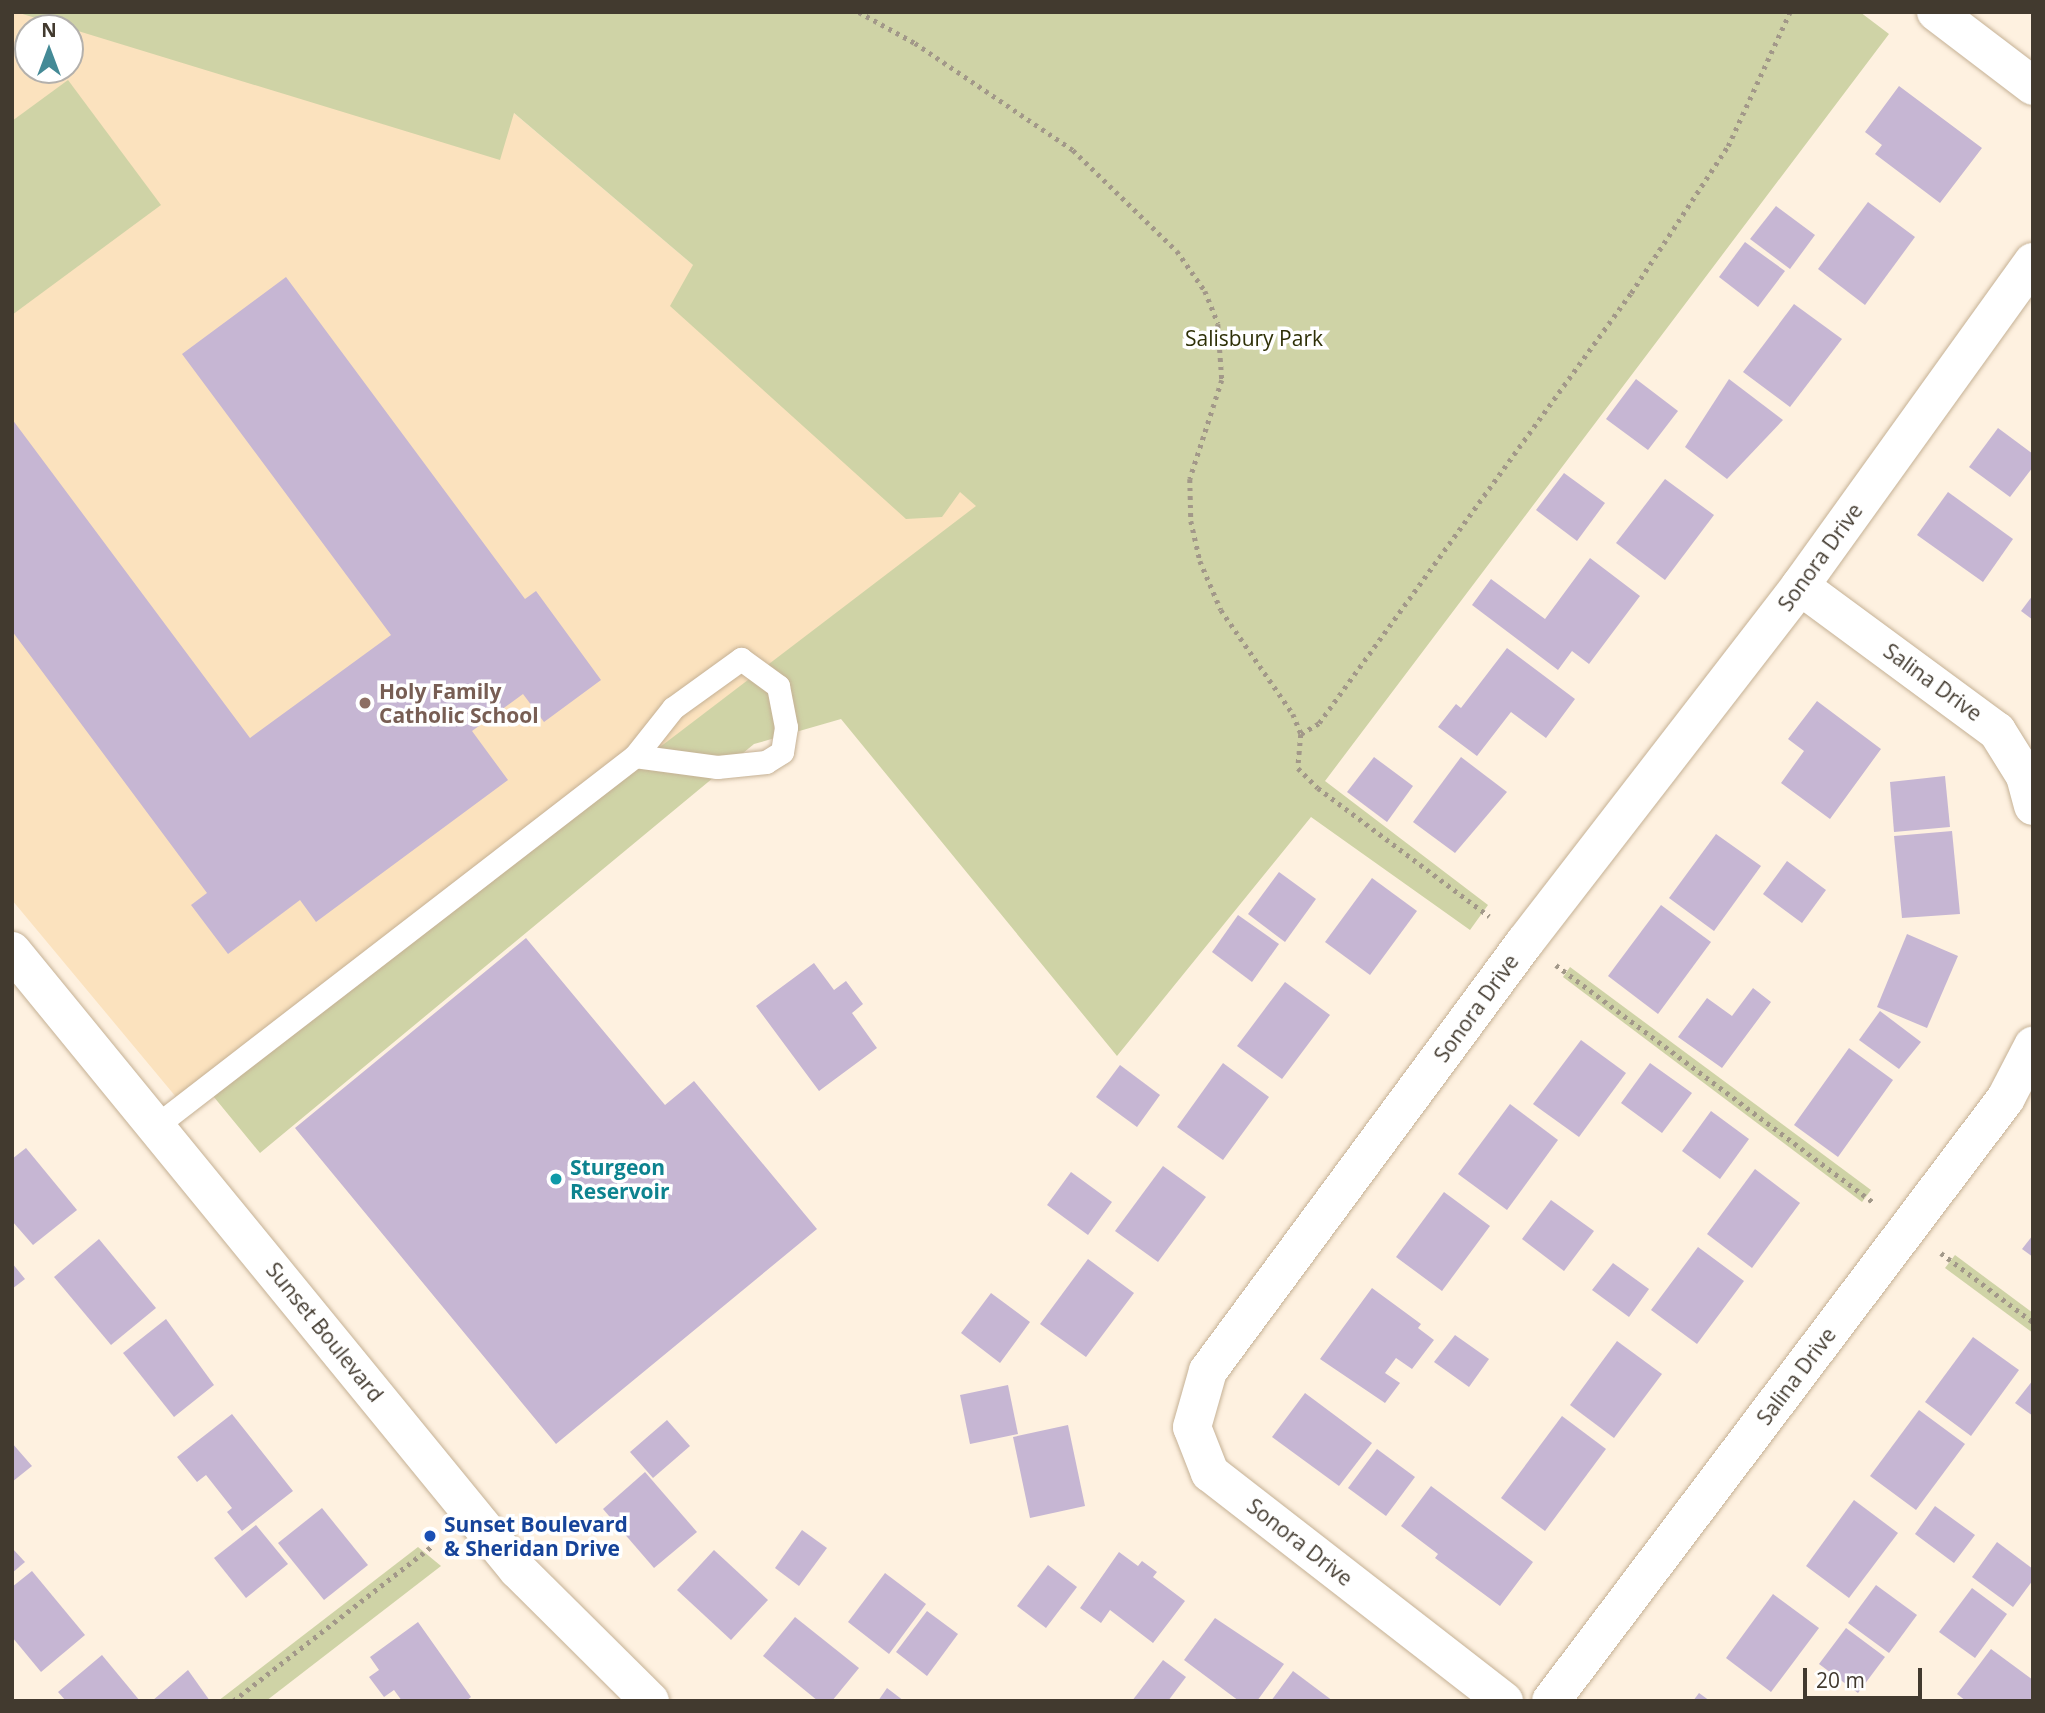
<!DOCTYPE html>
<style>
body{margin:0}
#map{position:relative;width:2045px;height:1713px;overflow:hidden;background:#fef1e0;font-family:"Open Sans",sans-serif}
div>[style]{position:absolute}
.built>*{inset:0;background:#fbe2be}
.green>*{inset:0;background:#cfd3a6}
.building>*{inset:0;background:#c6b6d3}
.path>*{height:4.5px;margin-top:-2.25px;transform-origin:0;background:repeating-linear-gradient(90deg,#a29889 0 3.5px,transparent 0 8.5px)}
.roads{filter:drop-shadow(0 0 2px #c5b195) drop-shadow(0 0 2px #c5b195)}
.lane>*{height:23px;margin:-11.5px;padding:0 11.5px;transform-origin:11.5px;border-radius:11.5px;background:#fff}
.street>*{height:38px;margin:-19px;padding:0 19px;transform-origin:19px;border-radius:19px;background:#fff}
.secondary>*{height:38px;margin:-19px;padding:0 19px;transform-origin:19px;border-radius:19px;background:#fff}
.dots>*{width:19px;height:19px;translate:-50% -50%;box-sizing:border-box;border:4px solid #fff;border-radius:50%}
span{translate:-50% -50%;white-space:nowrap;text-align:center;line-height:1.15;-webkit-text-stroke:7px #fff;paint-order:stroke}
.park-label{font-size:21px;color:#2e3007}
.street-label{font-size:21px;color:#423a2f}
.education-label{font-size:21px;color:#785e54;font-weight:700}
.left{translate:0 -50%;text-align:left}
.culture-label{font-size:21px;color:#0d838f;font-weight:700}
.transit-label{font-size:21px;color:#164399;font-weight:700}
.frame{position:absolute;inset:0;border:14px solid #423a2f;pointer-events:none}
.north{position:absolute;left:14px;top:14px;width:70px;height:70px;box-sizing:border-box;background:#fff;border:2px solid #b3b0ac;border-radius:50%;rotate:0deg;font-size:19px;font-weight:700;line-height:28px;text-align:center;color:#423a2f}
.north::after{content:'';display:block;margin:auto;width:24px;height:32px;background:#448a96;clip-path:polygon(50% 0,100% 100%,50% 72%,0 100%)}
.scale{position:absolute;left:1803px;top:1668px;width:119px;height:32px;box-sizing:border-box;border:4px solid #423a2f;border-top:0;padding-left:9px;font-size:21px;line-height:24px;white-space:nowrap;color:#423a2f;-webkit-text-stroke:5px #fff;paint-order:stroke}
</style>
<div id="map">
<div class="built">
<div style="clip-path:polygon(evenodd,12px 12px,395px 12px,977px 506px,186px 1109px,12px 900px,12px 12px,28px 28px,70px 28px,70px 70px,28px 70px,28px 28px)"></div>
</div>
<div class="green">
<div style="clip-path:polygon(16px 12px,1860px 12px,1889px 34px,1325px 781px,1488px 905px,1470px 930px,1311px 817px,1117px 1056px,841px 719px,754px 744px,260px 1153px,209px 1091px,976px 506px,960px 492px,942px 517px,906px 519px,670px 306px,693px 265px,514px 113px,500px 160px)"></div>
<div style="clip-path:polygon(68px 80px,161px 205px,12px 315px,12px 121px)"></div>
<div style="clip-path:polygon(1570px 967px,1871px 1190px,1862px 1202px,1563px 977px)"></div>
<div style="clip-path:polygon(1955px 1255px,2033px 1313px,2033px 1333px,1945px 1268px)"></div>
<div style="clip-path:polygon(418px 1547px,441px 1566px,266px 1701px,218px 1701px)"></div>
</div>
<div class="building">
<div style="clip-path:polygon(1899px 86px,1982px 148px,1940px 203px,1875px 154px,1882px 145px,1865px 132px)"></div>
<div style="clip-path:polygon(1868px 202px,1915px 237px,1865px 305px,1818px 269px)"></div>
<div style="clip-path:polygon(1776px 206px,1815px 235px,1790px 269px,1750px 239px)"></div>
<div style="clip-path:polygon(1745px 242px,1785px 271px,1758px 307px,1719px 277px)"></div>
<div style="clip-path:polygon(286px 277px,525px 599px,536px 591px,601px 680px,544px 722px,523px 694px,472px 731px,508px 780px,316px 922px,300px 900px,228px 954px,191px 905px,207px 893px,12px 631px,12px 419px,250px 738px,391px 635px,182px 354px)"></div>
<div style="clip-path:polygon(1794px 304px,1842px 339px,1790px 407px,1743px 372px)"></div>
<div style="clip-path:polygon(1636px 379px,1678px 411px,1648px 450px,1606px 419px)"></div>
<div style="clip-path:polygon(1729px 379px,1783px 420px,1727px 479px,1685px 447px)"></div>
<div style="clip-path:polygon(1998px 428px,2033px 454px,2033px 467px,2010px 497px,1969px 467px)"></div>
<div style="clip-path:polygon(1564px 473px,1605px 503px,1577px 541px,1536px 510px)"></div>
<div style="clip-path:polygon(1665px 479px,1714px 515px,1665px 580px,1616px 543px)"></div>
<div style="clip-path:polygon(1948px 492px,2013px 539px,1983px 582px,1917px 535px)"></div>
<div style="clip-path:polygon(1590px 558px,1640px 596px,1589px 664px,1572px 651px,1558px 670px,1472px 605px,1491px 579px,1545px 619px)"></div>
<div style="clip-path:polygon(2033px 595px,2033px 620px,2021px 611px)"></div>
<div style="clip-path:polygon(1507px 648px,1575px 699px,1546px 738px,1511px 712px,1477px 756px,1438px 727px,1456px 704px,1461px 708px)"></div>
<div style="clip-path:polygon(1817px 701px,1881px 749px,1830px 819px,1781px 783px,1804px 751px,1788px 739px)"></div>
<div style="clip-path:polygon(1374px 757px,1413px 786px,1387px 822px,1347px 792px)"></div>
<div style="clip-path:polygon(1461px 757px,1507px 792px,1455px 853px,1413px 822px)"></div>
<div style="clip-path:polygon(1945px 776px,1950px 827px,1894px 832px,1890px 782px)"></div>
<div style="clip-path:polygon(1952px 831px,1960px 914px,1902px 918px,1894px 836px)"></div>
<div style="clip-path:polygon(1716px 834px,1761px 866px,1714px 931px,1669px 898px)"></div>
<div style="clip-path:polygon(1787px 861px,1826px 890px,1802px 923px,1763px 894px)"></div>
<div style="clip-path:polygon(1279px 872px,1316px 899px,1285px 942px,1248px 914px)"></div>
<div style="clip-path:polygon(1372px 878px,1417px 911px,1370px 975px,1325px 942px)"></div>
<div style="clip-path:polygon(1661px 905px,1711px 942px,1658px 1014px,1608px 976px)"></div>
<div style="clip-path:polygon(1238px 915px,1279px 944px,1252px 982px,1212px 952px)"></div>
<div style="clip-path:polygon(1907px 934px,1958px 956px,1927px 1028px,1877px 1007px)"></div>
<div style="clip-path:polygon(526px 938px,665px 1105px,694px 1081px,817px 1229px,556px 1444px,295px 1128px)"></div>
<div style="clip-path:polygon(814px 963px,834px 990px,846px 981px,863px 1004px,852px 1013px,877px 1048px,819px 1091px,756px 1006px)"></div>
<div style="clip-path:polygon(1285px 982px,1330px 1015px,1282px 1079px,1237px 1046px)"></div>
<div style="clip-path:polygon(1753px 988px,1771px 1002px,1722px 1068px,1678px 1037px,1707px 998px,1732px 1016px)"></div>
<div style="clip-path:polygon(1880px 1011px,1921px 1042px,1899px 1069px,1859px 1040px)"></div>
<div style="clip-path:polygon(1581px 1040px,1626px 1073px,1579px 1137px,1533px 1104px)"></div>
<div style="clip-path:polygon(1849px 1048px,1893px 1080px,1838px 1157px,1794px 1125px)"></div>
<div style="clip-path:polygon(1223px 1063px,1269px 1097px,1223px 1160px,1177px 1127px)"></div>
<div style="clip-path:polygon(1650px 1063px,1692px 1093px,1662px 1133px,1621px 1103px)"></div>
<div style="clip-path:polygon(1120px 1065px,1160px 1095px,1137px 1127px,1096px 1097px)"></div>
<div style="clip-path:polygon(1510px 1104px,1558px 1140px,1507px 1210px,1458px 1174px)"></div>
<div style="clip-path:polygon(1711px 1111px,1749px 1139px,1720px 1179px,1682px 1151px)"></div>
<div style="clip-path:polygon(26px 1148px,77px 1210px,33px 1245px,12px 1221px,12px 1159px)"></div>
<div style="clip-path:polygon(1163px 1166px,1206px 1197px,1158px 1262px,1115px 1231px)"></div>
<div style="clip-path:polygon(1755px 1169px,1800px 1203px,1752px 1268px,1707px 1234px)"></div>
<div style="clip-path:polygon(1071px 1172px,1112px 1202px,1088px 1235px,1047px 1205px)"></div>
<div style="clip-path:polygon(1444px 1192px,1490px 1226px,1442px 1291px,1396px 1257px)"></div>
<div style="clip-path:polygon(1551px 1200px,1594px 1231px,1564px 1271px,1522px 1239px)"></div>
<div style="clip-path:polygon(2033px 1235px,2033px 1257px,2022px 1249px)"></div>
<div style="clip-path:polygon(99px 1239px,156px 1308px,111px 1345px,54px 1277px)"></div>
<div style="clip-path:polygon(1698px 1247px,1744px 1281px,1697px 1344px,1651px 1310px)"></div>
<div style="clip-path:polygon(1088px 1259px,1134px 1293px,1086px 1357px,1040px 1324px)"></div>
<div style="clip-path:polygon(12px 1263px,25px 1279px,12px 1289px)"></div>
<div style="clip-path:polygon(1613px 1263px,1649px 1289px,1629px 1317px,1592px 1290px)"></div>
<div style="clip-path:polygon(1372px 1288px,1421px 1324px,1418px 1328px,1434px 1340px,1412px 1369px,1396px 1358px,1385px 1373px,1400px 1383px,1385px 1403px,1320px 1359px)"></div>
<div style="clip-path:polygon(991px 1293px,1030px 1322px,1000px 1363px,961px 1333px)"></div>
<div style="clip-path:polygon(166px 1319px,214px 1385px,174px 1417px,123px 1353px)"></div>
<div style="clip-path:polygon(1455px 1335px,1489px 1359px,1469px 1387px,1434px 1362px)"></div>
<div style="clip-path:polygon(1973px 1337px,2019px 1370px,1971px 1436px,1925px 1402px)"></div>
<div style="clip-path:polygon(1617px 1341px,1662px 1374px,1614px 1438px,1570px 1405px)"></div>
<div style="clip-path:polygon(2033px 1380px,2033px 1416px,2015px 1403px)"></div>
<div style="clip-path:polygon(1008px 1385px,1018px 1434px,970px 1444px,960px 1395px)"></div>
<div style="clip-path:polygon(1305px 1393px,1372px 1443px,1339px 1486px,1272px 1437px)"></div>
<div style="clip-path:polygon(1919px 1410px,1965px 1444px,1916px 1510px,1870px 1476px)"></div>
<div style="clip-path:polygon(232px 1414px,293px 1491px,242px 1531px,227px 1512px,232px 1508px,206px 1475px,197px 1482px,177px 1457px)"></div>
<div style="clip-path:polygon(1562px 1416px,1606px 1449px,1545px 1531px,1501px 1498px)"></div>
<div style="clip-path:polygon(667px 1420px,690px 1446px,653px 1478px,630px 1452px)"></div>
<div style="clip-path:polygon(1068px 1425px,1085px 1506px,1030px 1518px,1013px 1437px)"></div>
<div style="clip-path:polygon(12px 1443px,32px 1466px,12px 1482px)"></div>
<div style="clip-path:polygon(1377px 1449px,1415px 1477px,1386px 1516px,1348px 1488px)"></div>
<div style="clip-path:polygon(645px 1472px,697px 1532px,654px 1568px,603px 1509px)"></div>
<div style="clip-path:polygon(1431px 1486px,1533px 1562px,1500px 1606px,1435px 1558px,1438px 1554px,1401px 1526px)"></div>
<div style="clip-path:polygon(1854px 1500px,1898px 1533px,1849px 1598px,1806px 1566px)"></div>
<div style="clip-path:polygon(1935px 1506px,1975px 1535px,1954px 1563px,1915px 1534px)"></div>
<div style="clip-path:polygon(322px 1508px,368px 1565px,324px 1600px,278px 1543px)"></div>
<div style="clip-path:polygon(256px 1525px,288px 1564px,246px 1598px,214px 1558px)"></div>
<div style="clip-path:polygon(802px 1530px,827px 1548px,799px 1586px,775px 1568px)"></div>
<div style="clip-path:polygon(1997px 1542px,2033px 1569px,2033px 1580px,2013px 1607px,1972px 1577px)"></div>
<div style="clip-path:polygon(12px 1548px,25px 1562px,12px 1573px)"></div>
<div style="clip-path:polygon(714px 1550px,768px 1600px,731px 1640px,677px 1590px)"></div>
<div style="clip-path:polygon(1119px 1552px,1138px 1566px,1142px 1561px,1157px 1572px,1153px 1577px,1185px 1601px,1153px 1643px,1110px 1610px,1101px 1623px,1080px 1608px)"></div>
<div style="clip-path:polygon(1048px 1565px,1077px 1587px,1046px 1628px,1017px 1606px)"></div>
<div style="clip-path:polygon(32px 1571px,85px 1635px,41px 1672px,12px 1637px,12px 1587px)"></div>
<div style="clip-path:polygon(885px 1573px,926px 1604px,889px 1654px,848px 1622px)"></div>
<div style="clip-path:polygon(1876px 1585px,1917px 1615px,1889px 1653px,1848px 1623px)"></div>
<div style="clip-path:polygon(1972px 1588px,2007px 1614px,1975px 1658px,1939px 1632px)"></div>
<div style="clip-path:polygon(1773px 1594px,1819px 1628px,1771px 1692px,1726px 1658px)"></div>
<div style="clip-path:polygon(927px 1611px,958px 1634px,927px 1676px,896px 1652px)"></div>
<div style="clip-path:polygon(795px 1617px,859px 1668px,832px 1701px,818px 1701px,763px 1656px)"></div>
<div style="clip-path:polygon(1215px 1618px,1284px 1664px,1257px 1701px,1239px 1701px,1184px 1660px)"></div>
<div style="clip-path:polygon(418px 1622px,471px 1697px,466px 1701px,402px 1701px,394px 1690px,384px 1697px,369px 1677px,379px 1670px,370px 1657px)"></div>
<div style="clip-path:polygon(1846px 1628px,1885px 1657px,1858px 1693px,1819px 1664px)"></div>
<div style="clip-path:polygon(1991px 1649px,2033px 1680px,2033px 1701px,1966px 1701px,1957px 1694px)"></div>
<div style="clip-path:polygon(102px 1655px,140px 1701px,66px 1701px,58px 1692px)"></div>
<div style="clip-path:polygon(1163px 1660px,1186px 1677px,1168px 1701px,1132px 1701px)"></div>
<div style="clip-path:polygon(188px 1670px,210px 1701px,152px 1701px)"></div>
<div style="clip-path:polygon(1293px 1671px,1333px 1701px,1271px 1701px)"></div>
<div style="clip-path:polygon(887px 1688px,904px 1701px,878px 1701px)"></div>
<div style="clip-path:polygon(1699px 1693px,1710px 1701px,1693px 1701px)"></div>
</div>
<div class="path">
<div style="left:859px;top:12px;width:64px;rotate:29deg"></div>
<div style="left:915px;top:43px;width:191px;rotate:34.1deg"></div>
<div style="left:1073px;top:150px;width:145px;rotate:44.2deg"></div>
<div style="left:1177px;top:251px;width:49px;rotate:55deg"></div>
<div style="left:1205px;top:291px;width:35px;rotate:68deg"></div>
<div style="left:1218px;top:324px;width:56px;rotate:85.9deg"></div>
<div style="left:1222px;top:380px;width:104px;rotate:107.9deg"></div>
<div style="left:1190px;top:479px;width:42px;rotate:88.6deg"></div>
<div style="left:1191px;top:521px;width:41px;rotate:77.3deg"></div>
<div style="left:1200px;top:561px;width:53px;rotate:66.8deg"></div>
<div style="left:1221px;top:610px;width:126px;rotate:55.3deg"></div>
<div style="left:1293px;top:714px;width:22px;rotate:68deg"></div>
<div style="left:1301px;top:734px;width:34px;rotate:95deg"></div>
<div style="left:1298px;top:768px;width:28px;rotate:45deg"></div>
<div style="left:1318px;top:788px;width:214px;rotate:36.8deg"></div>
<div style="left:1301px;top:734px;width:21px;rotate:-31deg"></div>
<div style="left:1319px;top:723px;width:531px;rotate:-54.04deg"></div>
<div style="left:1631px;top:293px;width:176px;rotate:-56.6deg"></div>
<div style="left:1728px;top:146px;width:148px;rotate:-65.2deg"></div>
<div style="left:1556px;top:965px;width:397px;rotate:36.8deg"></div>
<div style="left:1941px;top:1253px;width:115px;rotate:36.9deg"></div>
<div style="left:233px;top:1701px;width:251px;rotate:-37.9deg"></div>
</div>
<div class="roads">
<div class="lane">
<div style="left:157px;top:1125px;width:604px;rotate:-37.67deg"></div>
<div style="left:635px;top:756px;width:61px;rotate:-51.6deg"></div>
<div style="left:673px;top:708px;width:84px;rotate:-35.8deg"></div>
<div style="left:741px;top:659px;width:46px;rotate:36.1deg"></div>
<div style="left:778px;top:686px;width:42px;rotate:79deg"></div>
<div style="left:786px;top:727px;width:25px;rotate:99deg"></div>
<div style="left:782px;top:752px;width:19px;rotate:148deg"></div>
<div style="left:766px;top:762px;width:49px;rotate:174.2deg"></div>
<div style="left:717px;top:767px;width:83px;rotate:-172.4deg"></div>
</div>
<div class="street">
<div style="left:1800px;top:586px;width:245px;rotate:36.4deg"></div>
<div style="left:1997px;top:731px;width:53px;rotate:58.1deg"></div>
<div style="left:2025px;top:776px;width:31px;rotate:75deg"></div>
<div style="left:1504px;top:1701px;width:372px;rotate:-142.2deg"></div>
<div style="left:1210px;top:1473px;width:49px;rotate:-111.4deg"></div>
<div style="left:1192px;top:1427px;width:58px;rotate:-74.1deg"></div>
<div style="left:1208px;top:1371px;width:533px;rotate:-53.54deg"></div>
<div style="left:1525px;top:942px;width:450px;rotate:-52.3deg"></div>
<div style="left:1800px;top:586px;width:399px;rotate:-54.3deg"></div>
<div style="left:1551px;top:1701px;width:755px;rotate:-52.96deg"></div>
<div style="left:2006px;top:1098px;width:59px;rotate:-62.6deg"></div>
</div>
<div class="secondary">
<div style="left:1936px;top:12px;width:122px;rotate:37.3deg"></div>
<div style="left:12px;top:951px;width:799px;rotate:50.74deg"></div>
<div style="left:518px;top:1570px;width:186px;rotate:44.8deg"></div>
</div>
</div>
<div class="dots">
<div style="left:365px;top:703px;background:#8d6e63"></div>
<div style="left:556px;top:1179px;background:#0f9aa8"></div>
<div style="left:430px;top:1536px;background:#1a4fb4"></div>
</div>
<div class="park-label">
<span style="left:1254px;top:338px">Salisbury Park</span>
</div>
<div class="street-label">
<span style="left:1820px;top:557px;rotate:-54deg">Sonora Drive</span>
<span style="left:1933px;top:682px;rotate:36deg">Salina Drive</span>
<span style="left:1476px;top:1008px;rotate:-54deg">Sonora Drive</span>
<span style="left:325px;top:1332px;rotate:51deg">Sunset Boulevard</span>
<span style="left:1796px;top:1376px;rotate:-53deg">Salina Drive</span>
<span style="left:1300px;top:1542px;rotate:38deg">Sonora Drive</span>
</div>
<div class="education-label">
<span class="left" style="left:379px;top:703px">Holy Family<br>Catholic School</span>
</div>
<div class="culture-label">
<span class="left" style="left:570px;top:1179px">Sturgeon<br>Reservoir</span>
</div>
<div class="transit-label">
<span class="left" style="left:444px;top:1536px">Sunset Boulevard<br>&amp; Sheridan Drive</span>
</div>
<div class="frame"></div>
<div class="north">N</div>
<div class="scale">20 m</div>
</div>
